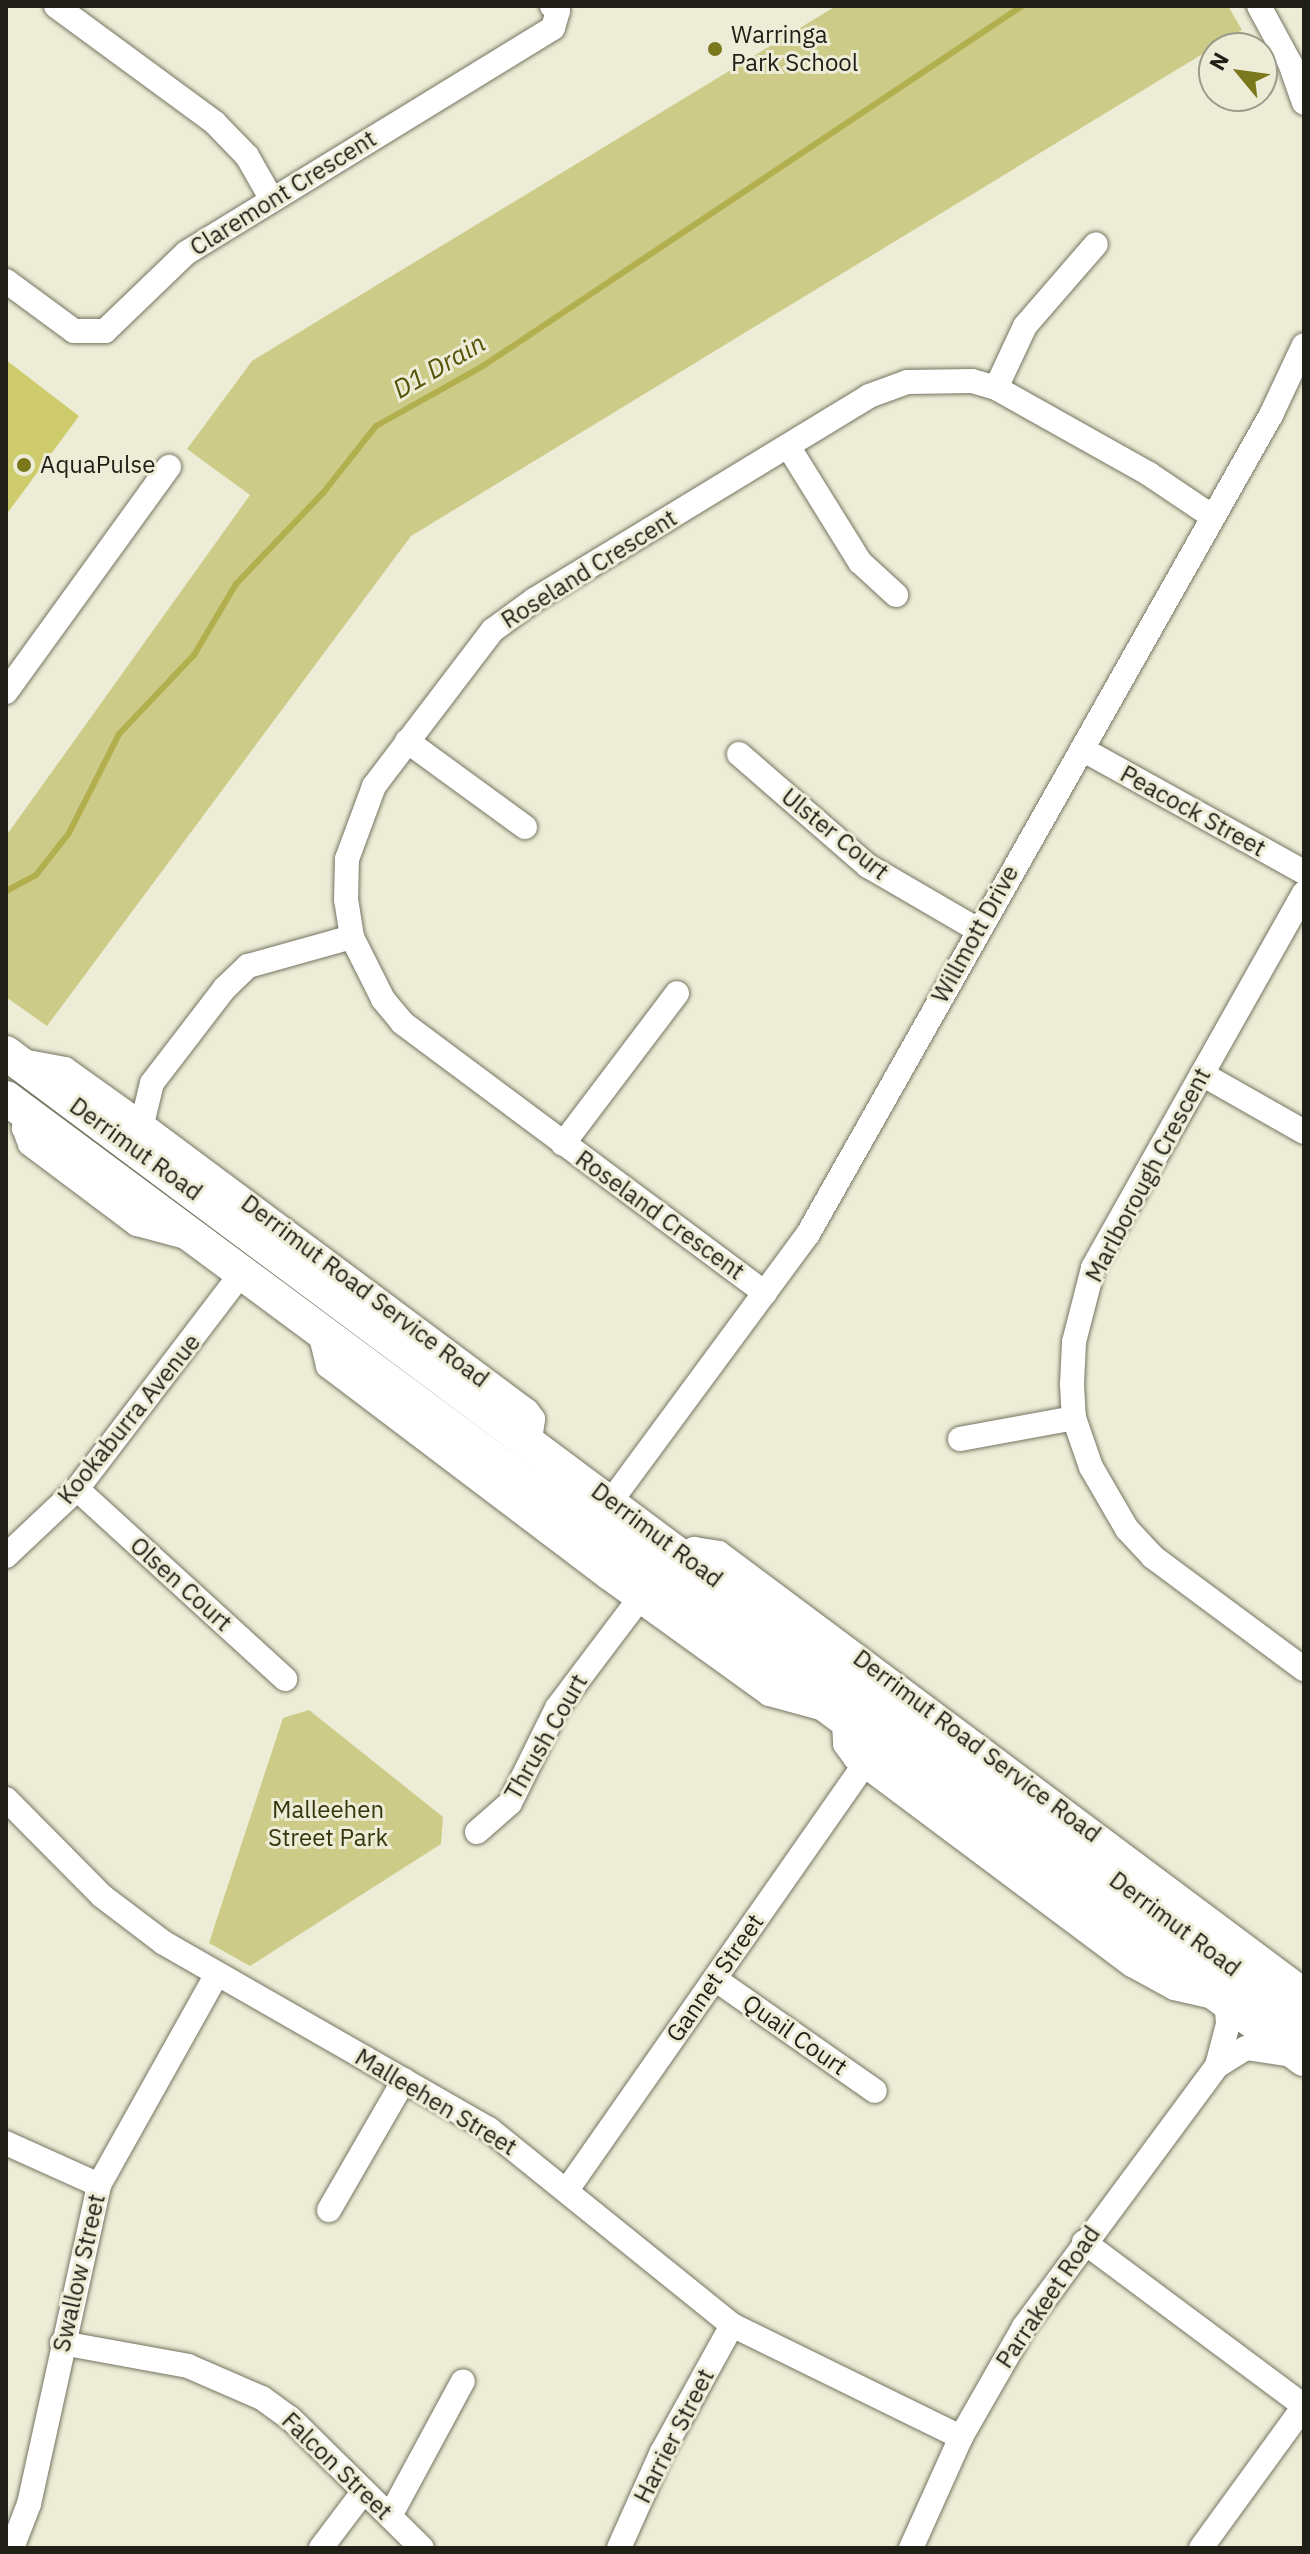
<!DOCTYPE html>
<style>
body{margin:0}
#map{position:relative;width:1310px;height:2554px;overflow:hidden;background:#ededd7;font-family:"IBM Plex Sans",sans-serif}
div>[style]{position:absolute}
.green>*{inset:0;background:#cccb87}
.stream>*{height:6px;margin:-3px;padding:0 3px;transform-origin:3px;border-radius:3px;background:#b2af4f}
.building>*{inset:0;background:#cdcb6b}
.roads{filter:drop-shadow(0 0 2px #757562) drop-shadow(0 0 2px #757562)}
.minor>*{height:24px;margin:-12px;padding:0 12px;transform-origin:12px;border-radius:12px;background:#fff}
.highway>*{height:34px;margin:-17px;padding:0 17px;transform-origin:17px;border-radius:17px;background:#fff}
.dots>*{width:22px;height:22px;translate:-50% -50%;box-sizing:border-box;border:4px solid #ededd7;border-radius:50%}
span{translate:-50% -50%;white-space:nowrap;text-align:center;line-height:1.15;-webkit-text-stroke:6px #ededd7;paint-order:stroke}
.poi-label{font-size:24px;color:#1f1f17}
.left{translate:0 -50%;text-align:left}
.street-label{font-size:24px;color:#1f1f17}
.park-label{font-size:24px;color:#36350b}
.water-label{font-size:26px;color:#565308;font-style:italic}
.frame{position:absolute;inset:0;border:8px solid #1f1f17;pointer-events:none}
.north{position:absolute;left:1198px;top:32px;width:80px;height:80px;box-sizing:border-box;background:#ededd7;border:2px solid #9b9b8a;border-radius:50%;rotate:299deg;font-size:22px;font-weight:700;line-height:32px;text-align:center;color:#1f1f17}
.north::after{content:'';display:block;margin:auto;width:28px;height:36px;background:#7a771d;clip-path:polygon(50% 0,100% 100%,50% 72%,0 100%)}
</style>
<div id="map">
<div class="green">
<div style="clip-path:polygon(836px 6px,1228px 6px,1242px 30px,411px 536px,47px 1026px,6px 997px,6px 836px,250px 495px,187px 449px,252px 361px)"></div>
<div style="clip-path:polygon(309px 1710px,443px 1817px,441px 1844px,250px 1966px,209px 1943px,283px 1718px)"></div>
</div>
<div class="stream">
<div style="left:6px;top:891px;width:34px;rotate:-28deg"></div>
<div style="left:36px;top:875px;width:53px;rotate:-51.8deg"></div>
<div style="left:69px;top:833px;width:111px;rotate:-63.2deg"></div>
<div style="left:119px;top:734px;width:109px;rotate:-46.5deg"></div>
<div style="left:194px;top:655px;width:82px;rotate:-59.4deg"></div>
<div style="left:236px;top:584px;width:126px;rotate:-46.3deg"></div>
<div style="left:323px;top:493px;width:85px;rotate:-51.7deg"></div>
<div style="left:376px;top:426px;width:123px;rotate:-29.3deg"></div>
<div style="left:483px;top:366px;width:648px;rotate:-33.74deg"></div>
</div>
<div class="building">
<div style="clip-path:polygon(6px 360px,79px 416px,6px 515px)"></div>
</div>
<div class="roads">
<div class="minor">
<div style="left:56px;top:6px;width:197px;rotate:36.3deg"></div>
<div style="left:215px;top:123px;width:46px;rotate:45.9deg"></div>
<div style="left:247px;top:156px;width:48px;rotate:60.3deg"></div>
<div style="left:1259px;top:6px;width:65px;rotate:61.5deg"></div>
<div style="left:1290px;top:63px;width:42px;rotate:70.7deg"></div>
<div style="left:6px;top:281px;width:84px;rotate:36.3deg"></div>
<div style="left:74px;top:331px;width:31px"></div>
<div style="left:105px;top:331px;width:112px;rotate:-43.9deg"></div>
<div style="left:186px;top:253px;width:430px;rotate:-31.5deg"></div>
<div style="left:553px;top:28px;width:18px;rotate:-74deg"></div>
<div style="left:558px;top:11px;width:8px;rotate:-140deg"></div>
<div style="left:996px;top:388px;width:68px;rotate:-64.9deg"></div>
<div style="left:1025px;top:326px;width:108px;rotate:-49.1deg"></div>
<div style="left:788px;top:446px;width:137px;rotate:58.2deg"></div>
<div style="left:860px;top:562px;width:49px;rotate:42.5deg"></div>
<div style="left:6px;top:692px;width:278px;rotate:-54.1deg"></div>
<div style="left:407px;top:741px;width:146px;rotate:36.1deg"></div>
<div style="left:1082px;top:749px;width:254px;rotate:29deg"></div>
<div style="left:739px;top:754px;width:171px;rotate:41deg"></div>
<div style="left:868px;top:866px;width:127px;rotate:30.2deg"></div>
<div style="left:1304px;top:893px;width:430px;rotate:119.4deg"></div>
<div style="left:1093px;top:1268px;width:76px;rotate:104.4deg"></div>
<div style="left:1074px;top:1342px;width:42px;rotate:92.7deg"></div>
<div style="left:1072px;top:1384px;width:34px;rotate:87deg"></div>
<div style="left:1074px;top:1418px;width:52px;rotate:70.9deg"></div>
<div style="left:1091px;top:1467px;width:72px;rotate:59.9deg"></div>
<div style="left:1127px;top:1529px;width:38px;rotate:47deg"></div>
<div style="left:1153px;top:1557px;width:188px;rotate:36.6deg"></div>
<div style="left:17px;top:1060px;width:49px;rotate:10.6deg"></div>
<div style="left:65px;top:1069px;width:95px;rotate:35.5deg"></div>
<div style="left:142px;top:1124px;width:480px;rotate:36.7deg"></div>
<div style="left:527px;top:1411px;width:10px;rotate:53deg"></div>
<div style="left:533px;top:1419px;width:21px;rotate:98deg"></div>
<div style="left:1202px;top:1074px;width:117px;rotate:29.6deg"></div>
<div style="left:28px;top:1114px;width:15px;rotate:106deg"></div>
<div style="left:24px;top:1128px;width:17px;rotate:69deg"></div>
<div style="left:30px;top:1144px;width:134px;rotate:36.8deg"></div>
<div style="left:137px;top:1224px;width:51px;rotate:14.9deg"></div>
<div style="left:142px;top:1124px;width:42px;rotate:-76.3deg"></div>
<div style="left:152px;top:1083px;width:120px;rotate:-52.5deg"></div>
<div style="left:225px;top:988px;width:32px;rotate:-44deg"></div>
<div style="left:248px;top:966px;width:108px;rotate:-15.6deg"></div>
<div style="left:563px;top:1144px;width:189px;rotate:-52.9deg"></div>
<div style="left:765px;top:1293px;width:453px;rotate:-143.3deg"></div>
<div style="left:402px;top:1022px;width:30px;rotate:-130deg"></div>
<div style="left:383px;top:999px;width:69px;rotate:-116.6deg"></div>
<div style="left:352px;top:937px;width:37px;rotate:-99deg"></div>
<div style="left:346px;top:900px;width:41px;rotate:-88.6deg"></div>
<div style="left:347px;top:859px;width:78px;rotate:-69.7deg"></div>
<div style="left:374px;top:786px;width:196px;rotate:-52.7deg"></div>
<div style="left:493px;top:630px;width:51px;rotate:-36.2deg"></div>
<div style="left:534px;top:600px;width:392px;rotate:-31.3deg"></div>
<div style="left:869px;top:396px;width:40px;rotate:-20.2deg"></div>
<div style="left:907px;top:382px;width:65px;rotate:-0.9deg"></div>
<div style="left:972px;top:381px;width:25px;rotate:16deg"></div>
<div style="left:996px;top:388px;width:176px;rotate:29.3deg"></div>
<div style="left:1149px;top:474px;width:77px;rotate:33.9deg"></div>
<div style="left:320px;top:1333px;width:34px;rotate:76deg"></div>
<div style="left:328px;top:1366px;width:350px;rotate:37.1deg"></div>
<div style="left:607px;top:1577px;width:200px;rotate:35.8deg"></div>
<div style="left:769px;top:1694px;width:57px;rotate:15.3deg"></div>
<div style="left:960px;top:1439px;width:116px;rotate:-10.4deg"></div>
<div style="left:77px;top:1489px;width:282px;rotate:42.4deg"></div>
<div style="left:611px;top:1501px;width:332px;rotate:-53.6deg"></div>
<div style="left:808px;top:1234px;width:941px;rotate:-60.52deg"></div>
<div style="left:1271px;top:415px;width:77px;rotate:-64.8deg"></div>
<div style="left:683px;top:1555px;width:13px;rotate:-29deg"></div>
<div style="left:694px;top:1549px;width:25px;rotate:9deg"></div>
<div style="left:719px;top:1553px;width:730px;rotate:36.76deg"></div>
<div style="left:6px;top:1556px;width:98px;rotate:-43.3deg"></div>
<div style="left:77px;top:1489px;width:270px;rotate:-52.7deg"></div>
<div style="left:844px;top:1722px;width:22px;rotate:87deg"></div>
<div style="left:845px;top:1744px;width:17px;rotate:54deg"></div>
<div style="left:855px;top:1758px;width:346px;rotate:36.8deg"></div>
<div style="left:1132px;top:1965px;width:48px;rotate:28.7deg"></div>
<div style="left:1174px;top:1988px;width:53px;rotate:13deg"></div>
<div style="left:1226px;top:2000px;width:24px;rotate:85deg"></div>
<div style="left:1228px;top:2024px;width:43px;rotate:104.7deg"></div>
<div style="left:1217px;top:2066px;width:325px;rotate:126.5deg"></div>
<div style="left:1024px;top:2327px;width:127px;rotate:119.8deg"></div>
<div style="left:961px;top:2437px;width:122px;rotate:114.2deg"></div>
<div style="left:6px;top:1799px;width:136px;rotate:45.3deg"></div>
<div style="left:102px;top:1896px;width:78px;rotate:37.2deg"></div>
<div style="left:164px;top:1943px;width:374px;rotate:29.8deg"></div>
<div style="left:489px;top:2129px;width:312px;rotate:38.9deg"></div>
<div style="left:732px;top:2325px;width:255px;rotate:26.1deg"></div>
<div style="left:477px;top:1832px;width:44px;rotate:-41.3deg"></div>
<div style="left:510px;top:1803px;width:106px;rotate:-63.7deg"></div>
<div style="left:557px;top:1708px;width:138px;rotate:-53deg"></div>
<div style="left:715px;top:1979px;width:195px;rotate:35deg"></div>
<div style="left:1217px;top:2066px;width:34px;rotate:-32deg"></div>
<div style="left:1246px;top:2048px;width:48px;rotate:8.5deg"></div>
<div style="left:6px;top:2143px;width:102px;rotate:24.3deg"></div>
<div style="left:567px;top:2190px;width:518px;rotate:-55.05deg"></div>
<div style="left:329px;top:2210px;width:150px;rotate:-60deg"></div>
<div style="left:1084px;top:2242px;width:274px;rotate:36.7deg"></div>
<div style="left:62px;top:2343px;width:128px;rotate:10.3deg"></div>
<div style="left:188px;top:2366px;width:81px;rotate:23.4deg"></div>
<div style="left:262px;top:2398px;width:34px;rotate:36deg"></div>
<div style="left:290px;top:2418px;width:185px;rotate:44.6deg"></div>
<div style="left:390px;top:2516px;width:153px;rotate:-61.6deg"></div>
<div style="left:12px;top:2548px;width:47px;rotate:-68.9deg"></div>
<div style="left:29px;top:2504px;width:327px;rotate:-77.6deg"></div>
<div style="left:99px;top:2185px;width:242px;rotate:-60.8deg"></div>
<div style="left:321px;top:2548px;width:71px;rotate:-53deg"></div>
<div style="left:619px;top:2548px;width:105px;rotate:-65.9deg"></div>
<div style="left:662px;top:2452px;width:145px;rotate:-61.1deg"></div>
<div style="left:1201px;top:2548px;width:175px;rotate:-54deg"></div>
</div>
<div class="highway">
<div style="left:6px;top:1053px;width:1620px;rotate:36.74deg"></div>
<div style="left:6px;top:1098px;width:1615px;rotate:36.52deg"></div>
</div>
</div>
<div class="dots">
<div style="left:715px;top:49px;background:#7a771d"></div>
<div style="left:24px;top:465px;background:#7a771d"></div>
</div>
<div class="poi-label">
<span class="left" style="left:731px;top:49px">Warringa<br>Park School</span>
<span class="left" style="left:40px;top:465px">AquaPulse</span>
</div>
<div class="street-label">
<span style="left:283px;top:193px;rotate:-32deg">Claremont Crescent</span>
<span style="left:589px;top:569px;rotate:-32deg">Roseland Crescent</span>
<span style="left:1193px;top:811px;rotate:29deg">Peacock Street</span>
<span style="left:835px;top:834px;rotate:39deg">Ulster Court</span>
<span style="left:975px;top:934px;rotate:-61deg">Willmott Drive</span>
<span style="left:136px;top:1149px;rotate:36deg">Derrimut Road</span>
<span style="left:1148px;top:1175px;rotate:-62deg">Marlborough Crescent</span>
<span style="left:660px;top:1215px;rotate:36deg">Roseland Crescent</span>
<span style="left:365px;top:1291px;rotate:37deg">Derrimut Road Service Road</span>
<span style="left:129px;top:1419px;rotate:-51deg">Kookaburra Avenue</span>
<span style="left:657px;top:1535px;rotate:37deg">Derrimut Road</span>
<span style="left:181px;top:1584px;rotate:42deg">Olsen Court</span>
<span style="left:546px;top:1737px;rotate:-60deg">Thrush Court</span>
<span style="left:977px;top:1746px;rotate:37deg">Derrimut Road Service Road</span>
<span style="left:1175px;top:1924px;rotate:37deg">Derrimut Road</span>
<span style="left:715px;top:1978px;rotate:-55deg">Gannet Street</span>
<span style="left:795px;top:2035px;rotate:35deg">Quail Court</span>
<span style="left:436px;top:2102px;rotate:31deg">Malleehen Street</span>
<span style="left:79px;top:2273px;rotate:-77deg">Swallow Street</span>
<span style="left:1048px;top:2297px;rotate:-56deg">Parrakeet Road</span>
<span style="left:674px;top:2436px;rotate:-63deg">Harrier Street</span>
<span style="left:337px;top:2466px;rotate:44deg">Falcon Street</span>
</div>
<div class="park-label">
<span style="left:328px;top:1824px">Malleehen<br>Street Park</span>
</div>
<div class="water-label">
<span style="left:439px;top:366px;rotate:-30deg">D1 Drain</span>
</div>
<div class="frame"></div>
<div class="north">N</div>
</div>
